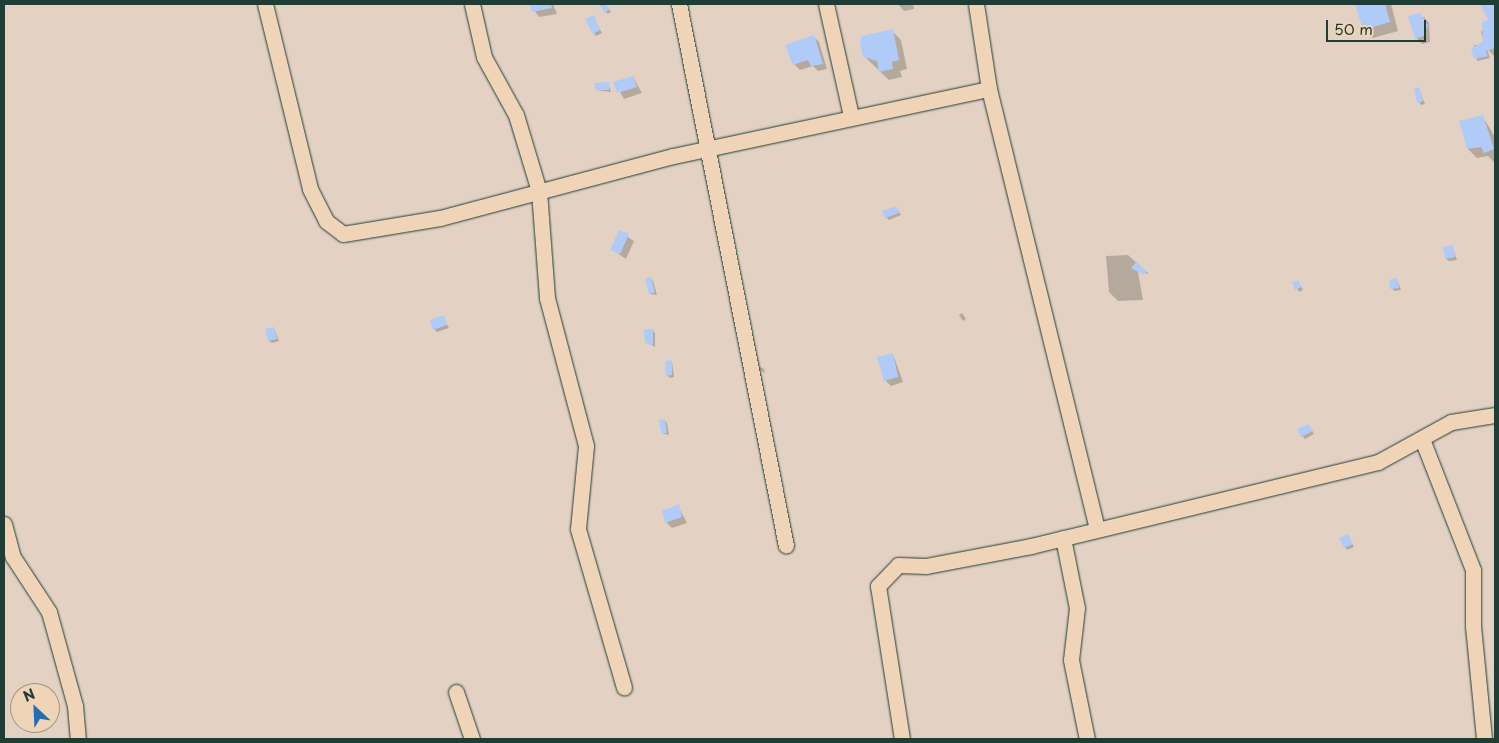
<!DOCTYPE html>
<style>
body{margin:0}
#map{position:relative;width:1499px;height:743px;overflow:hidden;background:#e3d2c4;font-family:"Playpen Sans",sans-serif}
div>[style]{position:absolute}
.shadow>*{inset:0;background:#0003}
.building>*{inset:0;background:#b0cbf8}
.roads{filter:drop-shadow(0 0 1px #1f3d34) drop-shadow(0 0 1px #1f3d34)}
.minor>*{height:15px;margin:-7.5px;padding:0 7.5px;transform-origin:7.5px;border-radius:7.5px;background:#f0d4b7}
span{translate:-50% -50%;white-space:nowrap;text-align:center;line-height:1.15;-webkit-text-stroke:5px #f0d4b7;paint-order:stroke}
.frame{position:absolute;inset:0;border:5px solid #1f3d34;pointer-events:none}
.north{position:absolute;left:10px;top:683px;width:50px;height:50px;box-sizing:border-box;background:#f0d4b7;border:1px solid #9c9883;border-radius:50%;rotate:335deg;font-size:14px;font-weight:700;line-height:20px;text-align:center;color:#1f3d34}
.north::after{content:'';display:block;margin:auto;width:18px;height:22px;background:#1f6fb2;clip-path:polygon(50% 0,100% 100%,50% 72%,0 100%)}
.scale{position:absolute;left:1326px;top:20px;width:100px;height:22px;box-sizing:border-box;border:2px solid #1f3d34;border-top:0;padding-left:6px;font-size:15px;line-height:18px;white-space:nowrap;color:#1f3d34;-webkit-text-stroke:4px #f0d4b7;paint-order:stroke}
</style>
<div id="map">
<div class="shadow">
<div style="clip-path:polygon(530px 4px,553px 4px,557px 14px,539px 17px)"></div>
<div style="clip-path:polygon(605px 4px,611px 12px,608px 14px,600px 5px)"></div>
<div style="clip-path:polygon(898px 4px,913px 4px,914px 9px,904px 11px)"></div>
<div style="clip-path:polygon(1357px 4px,1391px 4px,1398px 31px,1373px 38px,1364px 29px)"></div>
<div style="clip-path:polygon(1495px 4px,1495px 57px,1487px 49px,1490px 58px,1477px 61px,1474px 45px,1486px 46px,1481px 32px,1490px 21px,1482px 5px)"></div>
<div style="clip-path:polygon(593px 17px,602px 33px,596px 36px,594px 33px)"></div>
<div style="clip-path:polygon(1410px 17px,1424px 17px,1429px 23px,1430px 42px,1422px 44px,1416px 38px)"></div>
<div style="clip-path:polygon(892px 31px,901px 40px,907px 69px,900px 71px,902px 77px,889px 80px,865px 57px)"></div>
<div style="clip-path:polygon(813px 36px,819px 42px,827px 69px,818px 71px,813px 66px,800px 70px,794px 64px)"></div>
<div style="clip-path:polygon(633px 77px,642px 93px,624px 99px,615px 83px)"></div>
<div style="clip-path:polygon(608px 83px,611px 92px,596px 90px)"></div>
<div style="clip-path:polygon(1419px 89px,1425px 104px,1421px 105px,1419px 102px)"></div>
<div style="clip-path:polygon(1483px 117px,1495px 137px,1494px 162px,1488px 156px,1477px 158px,1468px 149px)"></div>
<div style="clip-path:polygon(896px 207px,901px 215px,889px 220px,886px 217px)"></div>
<div style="clip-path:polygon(620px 232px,634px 241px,626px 259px,611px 249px)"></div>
<div style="clip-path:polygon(1452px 246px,1457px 260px,1449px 261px,1446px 259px)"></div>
<div style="clip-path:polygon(1128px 255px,1149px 274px,1138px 272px,1143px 300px,1118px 301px,1109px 292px,1106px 256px)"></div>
<div style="clip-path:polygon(651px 279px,653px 281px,657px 295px,650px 294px)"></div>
<div style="clip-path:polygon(1397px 280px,1401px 290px,1394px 291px,1392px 288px)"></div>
<div style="clip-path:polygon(1298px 281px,1303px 290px,1299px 292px,1294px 283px)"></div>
<div style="clip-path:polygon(962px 313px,966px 319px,963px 321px,959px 315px)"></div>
<div style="clip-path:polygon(443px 317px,449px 328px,437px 332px,434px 329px)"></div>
<div style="clip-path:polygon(274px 328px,279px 341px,272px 343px,269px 341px)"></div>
<div style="clip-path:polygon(652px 330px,655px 333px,655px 347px,646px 342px)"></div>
<div style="clip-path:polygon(893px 354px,903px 382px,891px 386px,885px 380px)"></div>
<div style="clip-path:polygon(672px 362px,674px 377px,670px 378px,667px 375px)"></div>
<div style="clip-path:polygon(758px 366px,764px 369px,765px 373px,760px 370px)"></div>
<div style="clip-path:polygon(664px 420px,667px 423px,669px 435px,662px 433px)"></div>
<div style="clip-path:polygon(1309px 425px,1314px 434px,1305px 439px,1302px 436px)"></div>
<div style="clip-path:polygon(678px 506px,687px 523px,672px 528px,666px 522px)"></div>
<div style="clip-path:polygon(1348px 535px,1354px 547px,1347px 550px,1345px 547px)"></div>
</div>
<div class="building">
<div style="clip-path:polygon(529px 4px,551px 4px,552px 8px,532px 12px)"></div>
<div style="clip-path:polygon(600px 4px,606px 4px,610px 9px,604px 13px)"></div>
<div style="clip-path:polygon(1355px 4px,1385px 4px,1390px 22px,1363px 30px)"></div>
<div style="clip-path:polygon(1480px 4px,1495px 4px,1495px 48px,1486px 51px,1488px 56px,1474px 59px,1471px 49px,1483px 41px,1482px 22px,1488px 20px)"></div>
<div style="clip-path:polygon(1420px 13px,1428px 25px,1424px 36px,1415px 39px,1408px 16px)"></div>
<div style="clip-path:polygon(594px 15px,600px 30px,593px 34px,585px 19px)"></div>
<div style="clip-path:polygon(893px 29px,899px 60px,892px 62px,893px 69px,879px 72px,877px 61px,863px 57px,860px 42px,862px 36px)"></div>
<div style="clip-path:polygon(814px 35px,823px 64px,811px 66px,808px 60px,793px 65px,785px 45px)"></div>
<div style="clip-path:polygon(633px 76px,637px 87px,617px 93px,613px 82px)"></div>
<div style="clip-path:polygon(609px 82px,609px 90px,595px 90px,594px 83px)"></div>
<div style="clip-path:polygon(1419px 87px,1423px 101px,1417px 103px,1414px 89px)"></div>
<div style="clip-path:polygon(1483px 115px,1494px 149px,1484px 153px,1481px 147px,1467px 149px,1459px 121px)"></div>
<div style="clip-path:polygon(896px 206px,899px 213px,885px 218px,882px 211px)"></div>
<div style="clip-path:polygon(619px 230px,629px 234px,620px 254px,610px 250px)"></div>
<div style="clip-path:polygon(1453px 245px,1455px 257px,1445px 259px,1443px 247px)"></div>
<div style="clip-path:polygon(1136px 262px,1147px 271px,1144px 275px,1131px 268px)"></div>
<div style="clip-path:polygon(651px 277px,655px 293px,649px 294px,645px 279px)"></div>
<div style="clip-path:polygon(1397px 278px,1399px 288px,1390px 289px,1389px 280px)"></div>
<div style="clip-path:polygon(1298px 280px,1301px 287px,1295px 290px,1292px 282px)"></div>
<div style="clip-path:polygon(444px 315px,447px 325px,433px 330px,430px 320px)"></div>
<div style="clip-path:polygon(274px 327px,277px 339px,268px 341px,265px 329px)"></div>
<div style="clip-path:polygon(644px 329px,653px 329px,653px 345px,645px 343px)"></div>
<div style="clip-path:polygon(893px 353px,898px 377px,884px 381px,877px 357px)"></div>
<div style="clip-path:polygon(672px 360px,672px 375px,666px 376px,665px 361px)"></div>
<div style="clip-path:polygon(665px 419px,667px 433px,661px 433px,659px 420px)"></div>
<div style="clip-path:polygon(1309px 424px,1313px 431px,1301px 437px,1297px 429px)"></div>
<div style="clip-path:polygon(679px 504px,682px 517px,665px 523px,662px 511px)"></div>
<div style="clip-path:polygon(1348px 534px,1353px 544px,1344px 548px,1339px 538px)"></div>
</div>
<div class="roads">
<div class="minor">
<div style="left:265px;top:4px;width:190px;rotate:76.3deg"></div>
<div style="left:310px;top:189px;width:36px;rotate:63deg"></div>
<div style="left:326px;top:221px;width:21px;rotate:37deg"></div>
<div style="left:343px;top:234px;width:98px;rotate:-9.4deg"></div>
<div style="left:440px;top:218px;width:241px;rotate:-14.9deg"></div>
<div style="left:673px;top:156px;width:323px;rotate:-12deg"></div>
<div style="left:472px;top:4px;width:54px;rotate:77.2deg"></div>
<div style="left:484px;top:57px;width:66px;rotate:61.1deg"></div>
<div style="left:516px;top:115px;width:79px;rotate:73.2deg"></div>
<div style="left:539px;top:191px;width:107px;rotate:85.7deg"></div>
<div style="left:547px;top:298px;width:153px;rotate:75.2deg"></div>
<div style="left:586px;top:446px;width:83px;rotate:95.5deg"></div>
<div style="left:578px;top:529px;width:165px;rotate:73.8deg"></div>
<div style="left:679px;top:4px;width:552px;rotate:78.83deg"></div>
<div style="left:826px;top:4px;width:115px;rotate:77.4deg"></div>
<div style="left:976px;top:4px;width:86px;rotate:81.3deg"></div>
<div style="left:989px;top:89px;width:453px;rotate:76.2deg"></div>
<div style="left:1422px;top:439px;width:141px;rotate:68.7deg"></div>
<div style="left:1473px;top:570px;width:56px;rotate:90deg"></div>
<div style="left:1473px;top:626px;width:114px;rotate:84.4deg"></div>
<div style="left:4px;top:524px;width:34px;rotate:75deg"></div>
<div style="left:13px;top:557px;width:66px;rotate:56.8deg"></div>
<div style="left:49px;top:612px;width:98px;rotate:74.5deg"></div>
<div style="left:75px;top:706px;width:33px;rotate:85deg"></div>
<div style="left:1063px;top:538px;width:71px;rotate:78.7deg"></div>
<div style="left:1077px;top:608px;width:52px;rotate:96.6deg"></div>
<div style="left:1071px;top:660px;width:81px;rotate:78.6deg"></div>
<div style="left:456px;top:692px;width:50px;rotate:71.2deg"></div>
<div style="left:902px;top:739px;width:155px;rotate:-98.9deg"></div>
<div style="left:878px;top:586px;width:29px;rotate:-46deg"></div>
<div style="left:898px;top:565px;width:28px;rotate:2deg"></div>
<div style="left:926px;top:566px;width:107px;rotate:-10.8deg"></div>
<div style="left:1031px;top:546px;width:357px;rotate:-13.6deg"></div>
<div style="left:1378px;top:462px;width:83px;rotate:-28.7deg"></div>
<div style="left:1451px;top:422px;width:45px;rotate:-9deg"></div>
</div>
</div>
<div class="frame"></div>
<div class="north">N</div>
<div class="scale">50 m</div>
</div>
